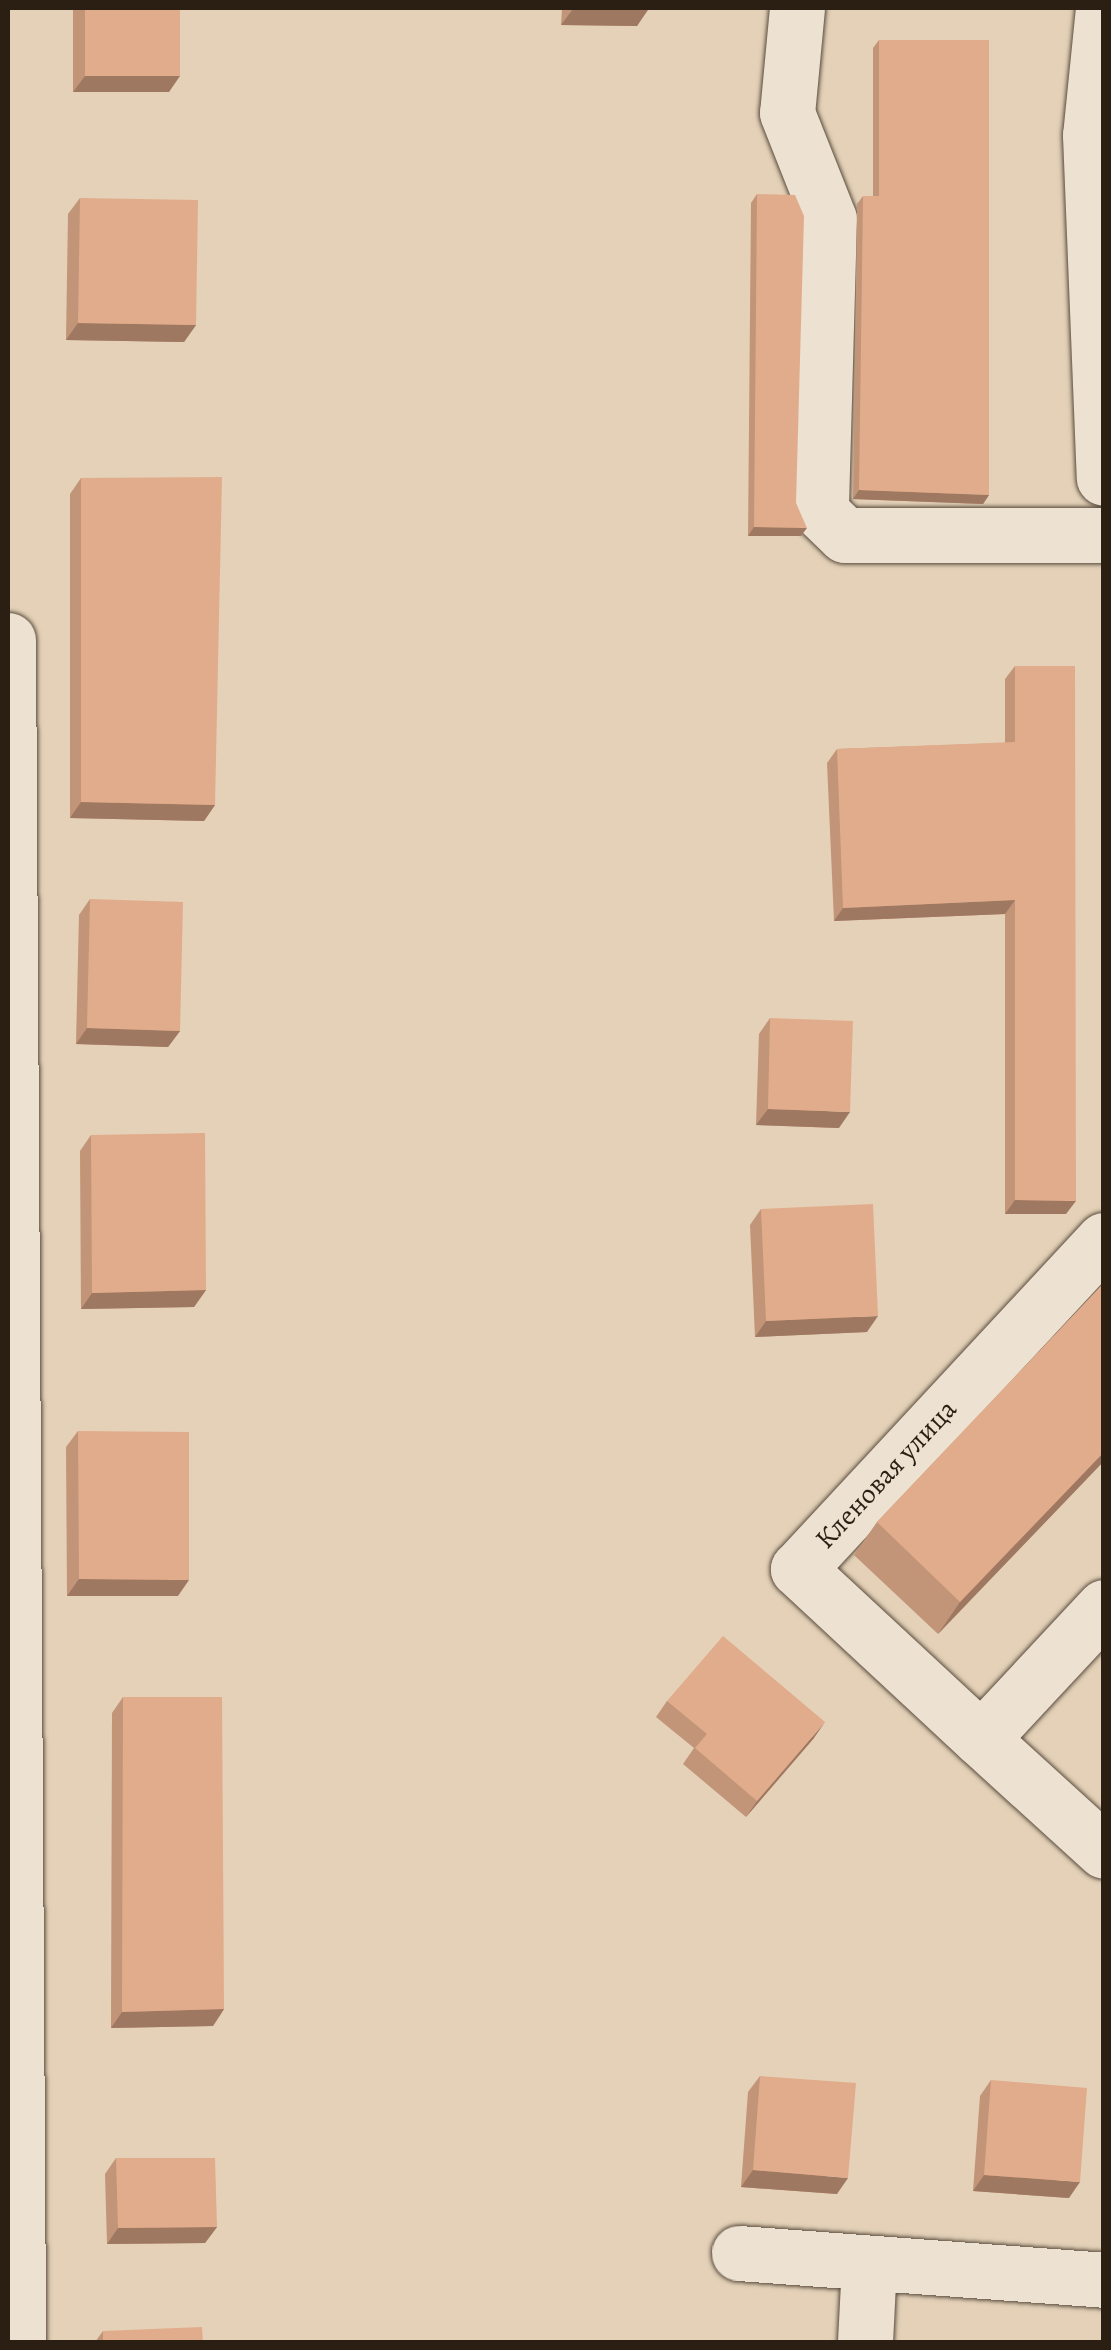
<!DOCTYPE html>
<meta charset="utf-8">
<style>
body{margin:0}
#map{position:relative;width:1111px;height:2350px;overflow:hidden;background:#e4d1b8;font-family:Alegreya,serif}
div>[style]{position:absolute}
.roads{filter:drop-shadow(0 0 2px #594c3d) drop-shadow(0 0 2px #594c3d)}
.minor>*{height:55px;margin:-27.5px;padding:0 27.5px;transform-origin:27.5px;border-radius:27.5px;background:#ede1d1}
.wall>*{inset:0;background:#c29478}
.shaded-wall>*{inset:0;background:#9e7861}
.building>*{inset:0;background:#e1ac8b}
span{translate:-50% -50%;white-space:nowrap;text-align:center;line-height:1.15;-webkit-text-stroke:8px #ede1d1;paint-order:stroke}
.street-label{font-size:28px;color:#2b1f14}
.frame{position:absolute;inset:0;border:10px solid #2b1f14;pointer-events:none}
</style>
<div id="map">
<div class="roads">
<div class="minor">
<div style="left:797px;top:8px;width:105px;rotate:95.4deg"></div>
<div style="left:787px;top:113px;width:114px;rotate:68.4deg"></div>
<div style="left:829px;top:219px;width:293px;rotate:91.6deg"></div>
<div style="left:821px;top:512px;width:33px;rotate:44deg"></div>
<div style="left:845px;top:535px;width:259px"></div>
<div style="left:1103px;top:8px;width:128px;rotate:95.8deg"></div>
<div style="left:1090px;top:135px;width:343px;rotate:87.7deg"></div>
<div style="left:8px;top:640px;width:1702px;rotate:89.66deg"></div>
<div style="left:1104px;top:1607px;width:180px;rotate:133deg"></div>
<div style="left:981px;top:1739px;width:166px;rotate:42.3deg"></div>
<div style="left:981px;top:1739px;width:250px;rotate:-137.1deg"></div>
<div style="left:798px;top:1569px;width:449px;rotate:-47.1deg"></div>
<div style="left:739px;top:2253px;width:366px;rotate:4.2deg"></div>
<div style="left:865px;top:2342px;width:79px;rotate:-87.1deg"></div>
</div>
</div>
<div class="wall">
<div style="clip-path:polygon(73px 8px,180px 8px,169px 92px,73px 92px)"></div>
<div style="clip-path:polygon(562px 8px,661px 8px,648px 8px,637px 26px,561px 25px)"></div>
<div style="clip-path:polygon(879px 40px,989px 495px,983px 504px,853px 499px,857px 204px,863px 196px,873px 196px,873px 48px)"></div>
<div style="clip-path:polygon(757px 194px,796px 503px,801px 536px,748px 536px,751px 203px)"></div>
<div style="clip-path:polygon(80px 198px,196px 325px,184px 342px,66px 340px,68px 214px)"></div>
<div style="clip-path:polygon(81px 478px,215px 805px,204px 821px,70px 818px,70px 494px)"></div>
<div style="clip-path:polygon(1015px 666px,1066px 1214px,1005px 1214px,1005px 914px,834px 921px,827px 763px,837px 749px,1005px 743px,1005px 679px)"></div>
<div style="clip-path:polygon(90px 899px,180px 1031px,168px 1047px,76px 1044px,79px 915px)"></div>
<div style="clip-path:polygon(770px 1018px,839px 1128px,756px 1125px,759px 1034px)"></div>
<div style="clip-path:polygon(91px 1135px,206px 1290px,194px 1307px,81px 1309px,80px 1151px)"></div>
<div style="clip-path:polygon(761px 1209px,867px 1332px,755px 1337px,750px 1225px)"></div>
<div style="clip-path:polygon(1104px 1283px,1104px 1461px,938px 1634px,854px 1555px,877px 1522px)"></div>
<div style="clip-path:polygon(78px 1431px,178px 1596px,67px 1596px,66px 1447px)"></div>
<div style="clip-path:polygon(123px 1697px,224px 2009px,213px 2026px,111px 2028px,112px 1713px)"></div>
<div style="clip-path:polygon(667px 1701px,814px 1738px,746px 1817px,683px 1764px,694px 1748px,656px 1717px)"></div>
<div style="clip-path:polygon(760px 2076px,837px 2194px,741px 2187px,748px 2092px)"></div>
<div style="clip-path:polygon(991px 2080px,1069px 2198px,973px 2191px,980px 2096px)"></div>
<div style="clip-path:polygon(116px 2158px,217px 2227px,205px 2243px,107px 2244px,105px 2174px)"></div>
<div style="clip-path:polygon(103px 2331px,203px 2342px,95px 2342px)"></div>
</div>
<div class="shaded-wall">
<div style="clip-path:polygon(573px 9px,648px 10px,637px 26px,561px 25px)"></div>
<div style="clip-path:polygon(85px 76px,180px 76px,169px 92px,73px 92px)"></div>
<div style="clip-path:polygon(78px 323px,196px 325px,184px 342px,66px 340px)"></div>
<div style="clip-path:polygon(859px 490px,989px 495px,983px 504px,853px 499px)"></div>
<div style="clip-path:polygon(754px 527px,807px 528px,801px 536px,748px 536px)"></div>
<div style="clip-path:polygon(81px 802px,215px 805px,204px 821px,70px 818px)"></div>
<div style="clip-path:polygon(1015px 900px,1005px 914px,834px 921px,843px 908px)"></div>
<div style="clip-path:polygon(87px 1028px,180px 1031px,168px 1047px,76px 1044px)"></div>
<div style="clip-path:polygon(768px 1109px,850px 1112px,839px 1128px,756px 1125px)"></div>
<div style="clip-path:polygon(1015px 1200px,1076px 1201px,1066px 1214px,1005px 1214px)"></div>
<div style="clip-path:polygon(206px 1290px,194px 1307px,81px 1309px,92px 1293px)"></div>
<div style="clip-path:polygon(878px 1316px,867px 1332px,755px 1337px,766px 1321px)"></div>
<div style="clip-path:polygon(1104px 1452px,1104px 1461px,938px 1634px,960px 1602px)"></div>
<div style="clip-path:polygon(79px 1579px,189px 1580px,178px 1596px,67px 1596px)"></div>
<div style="clip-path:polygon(825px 1722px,814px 1738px,746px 1817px,757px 1801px)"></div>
<div style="clip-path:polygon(224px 2009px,213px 2026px,111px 2028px,122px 2012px)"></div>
<div style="clip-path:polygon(753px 2170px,848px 2178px,837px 2194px,741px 2187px)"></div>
<div style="clip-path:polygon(984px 2175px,1080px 2182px,1069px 2198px,973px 2191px)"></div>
<div style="clip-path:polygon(217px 2227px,205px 2243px,107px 2244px,118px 2228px)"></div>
</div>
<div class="building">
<div style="clip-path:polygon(85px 8px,180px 8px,180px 76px,85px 76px)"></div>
<div style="clip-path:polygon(573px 8px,648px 8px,648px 10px,573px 9px)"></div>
<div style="clip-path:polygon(879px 40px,989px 40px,989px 495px,859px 490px,863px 196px,879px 196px)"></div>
<div style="clip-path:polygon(757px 194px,795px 195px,804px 216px,796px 503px,807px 528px,754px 527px)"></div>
<div style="clip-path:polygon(80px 198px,198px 200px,196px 325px,78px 323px)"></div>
<div style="clip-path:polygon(222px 477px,215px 805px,81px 802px,81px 478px)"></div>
<div style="clip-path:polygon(1015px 666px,1075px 666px,1076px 1201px,1015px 1200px,1015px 900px,843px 908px,837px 749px,1015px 742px)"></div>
<div style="clip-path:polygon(90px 899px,183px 902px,180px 1031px,87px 1028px)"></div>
<div style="clip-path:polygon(770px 1018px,853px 1021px,850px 1112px,768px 1109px)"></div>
<div style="clip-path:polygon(205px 1133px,206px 1290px,92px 1293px,91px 1135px)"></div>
<div style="clip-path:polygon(873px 1204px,878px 1316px,766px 1321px,761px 1209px)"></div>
<div style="clip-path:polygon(1104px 1283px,1104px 1452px,960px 1602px,877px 1522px)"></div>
<div style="clip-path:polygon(78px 1431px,189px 1432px,189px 1580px,79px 1579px)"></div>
<div style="clip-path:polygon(723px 1636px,825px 1722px,757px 1801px,695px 1748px,707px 1734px,667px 1701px)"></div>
<div style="clip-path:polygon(123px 1697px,222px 1697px,224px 2009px,122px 2012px)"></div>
<div style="clip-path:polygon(760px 2076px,856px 2083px,848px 2178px,753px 2170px)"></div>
<div style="clip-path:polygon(991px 2080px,1087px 2088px,1080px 2182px,984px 2175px)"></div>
<div style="clip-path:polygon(116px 2158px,215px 2158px,217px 2227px,118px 2228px)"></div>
<div style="clip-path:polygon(202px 2327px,203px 2342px,103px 2342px,103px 2331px)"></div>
</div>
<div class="street-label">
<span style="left:886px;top:1474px;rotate:-47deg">Кленовая улица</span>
</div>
<div class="frame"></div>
</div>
